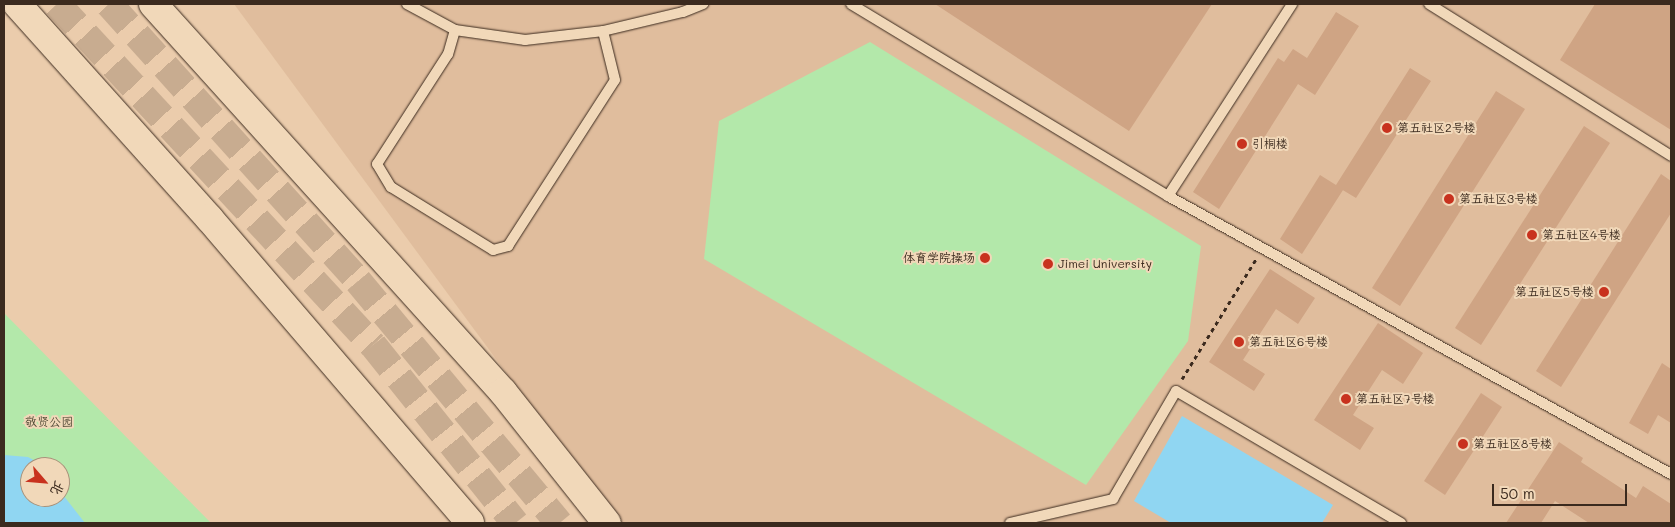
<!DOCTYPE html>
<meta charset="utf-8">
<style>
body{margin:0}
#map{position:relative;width:1675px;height:527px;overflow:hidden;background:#ebccac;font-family:Mali,"LXGW WenKai TC",sans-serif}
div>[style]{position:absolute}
.built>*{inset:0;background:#e0bd9d}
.green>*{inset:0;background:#b3e8aa}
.water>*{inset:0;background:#90d6f2}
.building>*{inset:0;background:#cfa484}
.highway-tunnel>*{height:28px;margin-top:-14px;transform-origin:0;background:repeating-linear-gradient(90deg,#c8ac90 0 28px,transparent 0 42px)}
.path>*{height:3px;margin-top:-1.5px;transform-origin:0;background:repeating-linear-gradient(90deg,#3b2a1e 0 4px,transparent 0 8px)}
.roads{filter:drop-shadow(0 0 1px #3b2a1e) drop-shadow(0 0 1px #3b2a1e)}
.lane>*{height:10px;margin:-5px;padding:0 5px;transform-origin:5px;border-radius:5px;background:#f1d8b9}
.secondary>*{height:28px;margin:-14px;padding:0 14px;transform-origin:14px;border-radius:14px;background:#f1d8b9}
.dots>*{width:14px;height:14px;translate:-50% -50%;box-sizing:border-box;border:2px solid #f1d8b9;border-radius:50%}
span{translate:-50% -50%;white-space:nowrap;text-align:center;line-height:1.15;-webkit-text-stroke:4px #f1d8b9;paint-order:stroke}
.poi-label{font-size:12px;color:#3b2a1e}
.left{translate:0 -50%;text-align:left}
.right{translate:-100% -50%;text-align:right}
.park-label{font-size:12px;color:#4d4633}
.frame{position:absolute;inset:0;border:5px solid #3b2a1e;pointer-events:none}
.north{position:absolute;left:20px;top:457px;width:50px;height:50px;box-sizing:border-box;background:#f1d8b9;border:1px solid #a8927b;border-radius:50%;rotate:117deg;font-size:14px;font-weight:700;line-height:20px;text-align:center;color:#3b2a1e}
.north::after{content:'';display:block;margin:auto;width:18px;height:22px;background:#c8321e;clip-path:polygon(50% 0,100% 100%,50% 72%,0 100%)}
.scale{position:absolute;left:1492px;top:484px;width:135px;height:22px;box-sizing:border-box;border:2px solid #3b2a1e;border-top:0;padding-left:6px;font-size:15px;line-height:18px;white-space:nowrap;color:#3b2a1e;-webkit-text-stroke:4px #f1d8b9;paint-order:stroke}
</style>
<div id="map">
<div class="built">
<div style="clip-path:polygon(234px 4px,1671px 4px,1671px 523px,617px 523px)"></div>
</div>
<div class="green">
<div style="clip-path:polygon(870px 42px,1201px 246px,1188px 341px,1086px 485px,704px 259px,719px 121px)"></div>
<div style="clip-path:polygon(evenodd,4px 313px,211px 523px,4px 523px,4px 313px,30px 467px,60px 467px,60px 497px,30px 497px,30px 467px)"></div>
</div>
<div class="water">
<div style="clip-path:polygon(1182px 416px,1333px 505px,1322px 523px,1171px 523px,1134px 501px)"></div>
<div style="clip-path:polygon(4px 455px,28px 457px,43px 465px,30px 467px,30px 497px,60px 497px,60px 491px,85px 523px,4px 523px)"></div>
</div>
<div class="building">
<div style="clip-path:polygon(935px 4px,1212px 4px,1129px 131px)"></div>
<div style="clip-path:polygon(1595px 4px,1671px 4px,1671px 130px,1560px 60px)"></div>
<div style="clip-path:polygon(1336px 12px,1359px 26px,1315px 95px,1298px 84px,1219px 209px,1193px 192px,1278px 58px,1284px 62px,1293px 49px,1307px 58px)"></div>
<div style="clip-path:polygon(1410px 68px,1431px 81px,1356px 198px,1341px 189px,1343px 190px,1302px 254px,1280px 239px,1320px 175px,1336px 185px)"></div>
<div style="clip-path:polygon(1496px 91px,1525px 109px,1400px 306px,1372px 288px)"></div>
<div style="clip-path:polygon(1584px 126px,1610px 143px,1481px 345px,1455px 328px)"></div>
<div style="clip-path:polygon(1661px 174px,1671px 181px,1671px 213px,1561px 387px,1536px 371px)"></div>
<div style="clip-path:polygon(1270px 269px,1315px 298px,1298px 324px,1276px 309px,1243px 360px,1265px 374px,1254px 391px,1209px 362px)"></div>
<div style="clip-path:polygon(1378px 323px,1423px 353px,1403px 384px,1382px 370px,1353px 415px,1374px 428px,1360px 450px,1314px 420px)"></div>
<div style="clip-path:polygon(1662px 363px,1671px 369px,1671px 423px,1658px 415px,1648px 434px,1629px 423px)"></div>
<div style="clip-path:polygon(1481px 393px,1502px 407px,1445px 495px,1424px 481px)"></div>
<div style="clip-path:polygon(1559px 442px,1583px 458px,1581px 462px,1636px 498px,1643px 486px,1671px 504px,1671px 523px,1589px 523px,1555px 501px,1541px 523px,1506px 523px)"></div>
</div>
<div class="highway-tunnel">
<div style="left:57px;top:4px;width:465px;rotate:47.2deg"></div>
<div style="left:373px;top:345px;width:228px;rotate:51.4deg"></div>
<div style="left:109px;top:4px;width:372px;rotate:48deg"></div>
<div style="left:358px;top:281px;width:315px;rotate:50.3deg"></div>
</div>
<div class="path">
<div style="left:1182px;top:379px;width:141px;rotate:-58.3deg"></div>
</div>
<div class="roads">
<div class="lane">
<div style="left:407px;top:4px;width:55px;rotate:28.4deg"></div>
<div style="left:455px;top:30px;width:71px;rotate:8.1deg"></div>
<div style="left:525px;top:40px;width:79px;rotate:-6.6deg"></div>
<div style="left:603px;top:31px;width:82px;rotate:-13.4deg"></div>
<div style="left:683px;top:12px;width:22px;rotate:-22deg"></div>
<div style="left:851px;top:4px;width:371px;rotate:31.2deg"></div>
<div style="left:1168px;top:196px;width:575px;rotate:28.93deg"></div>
<div style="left:1429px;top:4px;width:286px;rotate:32.1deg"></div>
<div style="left:455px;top:30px;width:25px;rotate:106deg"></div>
<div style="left:448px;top:54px;width:131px;rotate:122.8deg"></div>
<div style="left:377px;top:164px;width:27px;rotate:59deg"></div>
<div style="left:391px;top:187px;width:120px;rotate:31.7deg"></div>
<div style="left:493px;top:250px;width:16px;rotate:-15deg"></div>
<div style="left:508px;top:246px;width:197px;rotate:-57.2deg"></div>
<div style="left:615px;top:80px;width:50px;rotate:-103.8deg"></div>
<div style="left:1168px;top:196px;width:229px;rotate:-57.1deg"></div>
<div style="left:1010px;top:523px;width:106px;rotate:-13.1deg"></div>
<div style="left:1113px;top:499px;width:125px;rotate:-59.7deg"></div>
<div style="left:1176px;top:391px;width:261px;rotate:30.4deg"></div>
</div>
<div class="secondary">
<div style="left:17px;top:4px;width:288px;rotate:48.1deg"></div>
<div style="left:209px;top:218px;width:401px;rotate:49.4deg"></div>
<div style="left:153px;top:4px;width:523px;rotate:47.95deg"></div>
<div style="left:503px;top:392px;width:167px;rotate:51.6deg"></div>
</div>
</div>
<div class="dots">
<div style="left:1387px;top:128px;background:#c8321e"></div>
<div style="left:1242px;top:144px;background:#c8321e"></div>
<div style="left:1449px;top:199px;background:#c8321e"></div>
<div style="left:1532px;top:235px;background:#c8321e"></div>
<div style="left:985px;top:258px;background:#c8321e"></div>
<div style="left:1048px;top:264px;background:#c8321e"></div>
<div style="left:1604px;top:292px;background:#c8321e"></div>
<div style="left:1239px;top:342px;background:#c8321e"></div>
<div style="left:1346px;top:399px;background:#c8321e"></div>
<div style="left:1463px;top:444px;background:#c8321e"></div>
</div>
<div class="poi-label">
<span class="left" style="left:1397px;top:128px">第五社区2号楼</span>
<span class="left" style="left:1252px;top:144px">引桐楼</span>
<span class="left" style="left:1459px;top:199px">第五社区3号楼</span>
<span class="left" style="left:1542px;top:235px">第五社区4号楼</span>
<span class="right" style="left:975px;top:258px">体育学院操场</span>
<span class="left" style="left:1058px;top:264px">Jimei University</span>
<span class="right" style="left:1594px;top:292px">第五社区5号楼</span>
<span class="left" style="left:1249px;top:342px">第五社区6号楼</span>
<span class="left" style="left:1356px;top:399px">第五社区7号楼</span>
<span class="left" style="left:1473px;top:444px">第五社区8号楼</span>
</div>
<div class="park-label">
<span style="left:49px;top:422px">敬贤公园</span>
</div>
<div class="frame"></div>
<div class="north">北</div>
<div class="scale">50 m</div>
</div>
